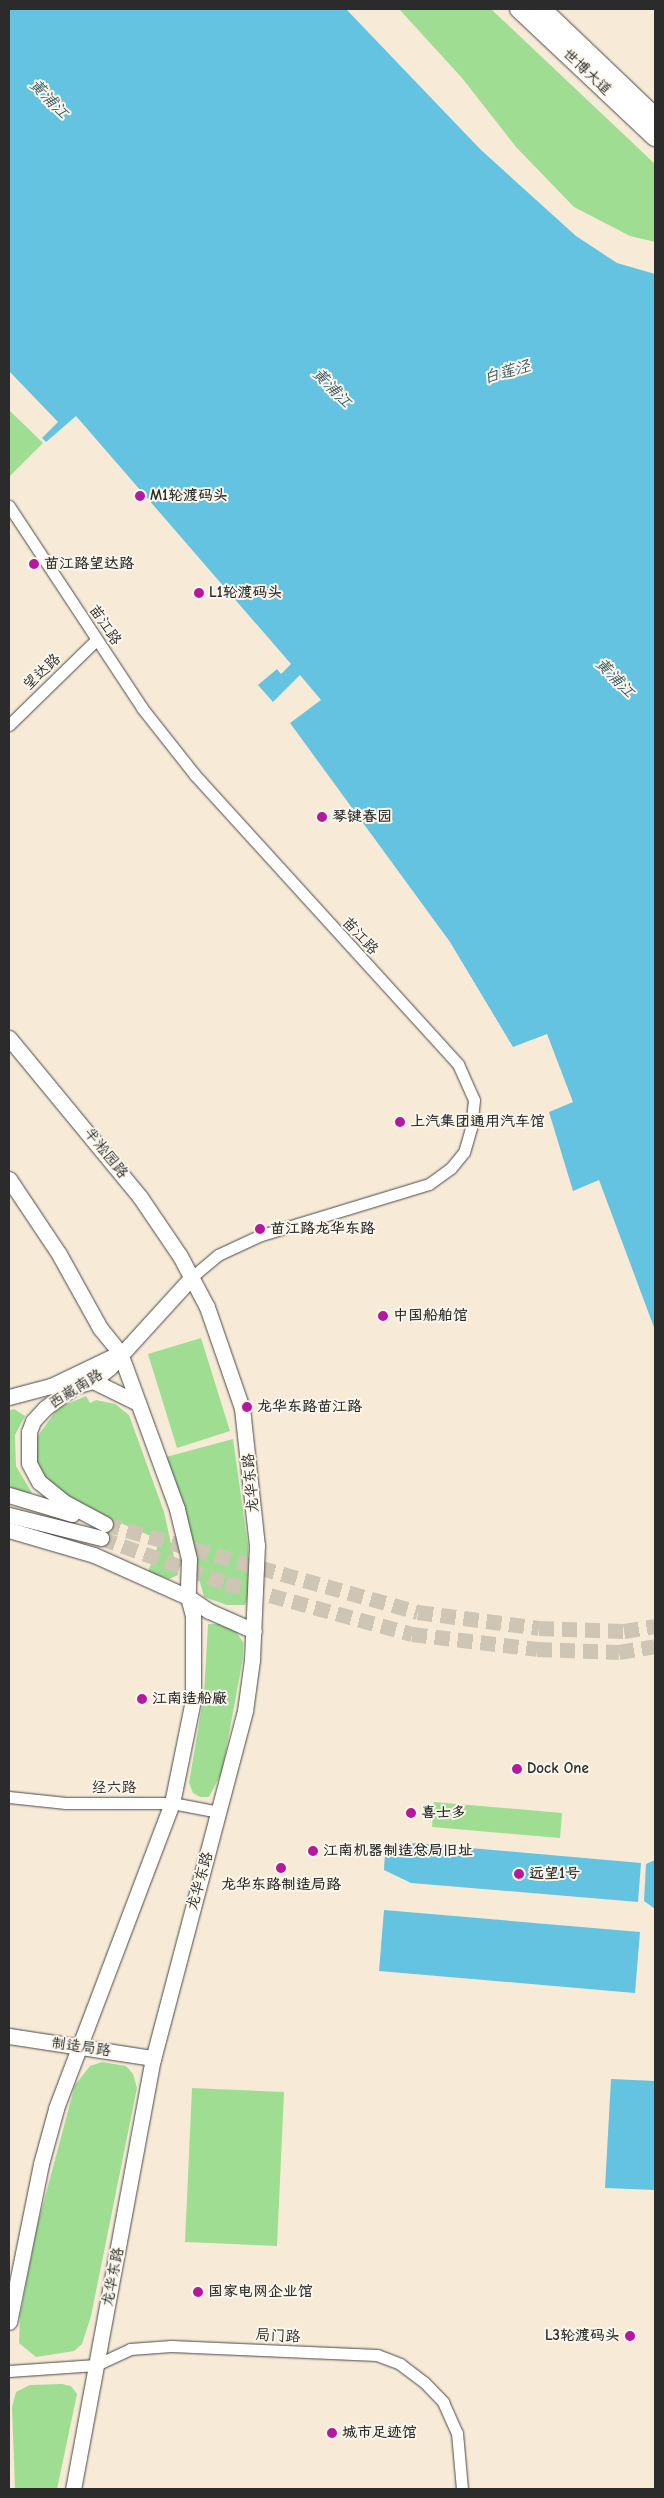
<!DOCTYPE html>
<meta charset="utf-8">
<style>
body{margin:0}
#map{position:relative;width:664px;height:2498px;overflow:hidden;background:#f7ebd8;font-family:"Comic Neue","LXGW WenKai TC",sans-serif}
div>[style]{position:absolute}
.green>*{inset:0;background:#9fdd92}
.water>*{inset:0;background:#63c3e1}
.secondary-tunnel>*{height:15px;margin-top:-7.5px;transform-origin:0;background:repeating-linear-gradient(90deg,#cec5b5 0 15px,transparent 0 23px)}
.roads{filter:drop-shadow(0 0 1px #4a4845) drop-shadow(0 0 1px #4a4845)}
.street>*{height:11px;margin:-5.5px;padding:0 5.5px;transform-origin:5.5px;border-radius:5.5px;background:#fff}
.secondary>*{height:15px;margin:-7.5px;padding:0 7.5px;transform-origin:7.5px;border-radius:7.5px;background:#fff}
.primary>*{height:18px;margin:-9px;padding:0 9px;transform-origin:9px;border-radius:9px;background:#fff}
.dots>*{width:14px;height:14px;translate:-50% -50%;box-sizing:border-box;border:2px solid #fbf7ec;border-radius:50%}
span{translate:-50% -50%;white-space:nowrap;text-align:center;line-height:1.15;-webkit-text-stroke:4px #fbf7ec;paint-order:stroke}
.street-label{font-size:15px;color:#2b2b2b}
.poi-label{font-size:15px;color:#2b2b2b;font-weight:700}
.left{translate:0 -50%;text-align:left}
.right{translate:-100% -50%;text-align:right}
.water-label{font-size:16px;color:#3c5962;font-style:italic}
.frame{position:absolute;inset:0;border:10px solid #2b2b2b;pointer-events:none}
</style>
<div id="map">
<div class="green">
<div style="clip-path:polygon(399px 9px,491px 9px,655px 164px,655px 242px,630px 236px,574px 207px,516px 147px,462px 78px)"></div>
<div style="clip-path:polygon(9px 410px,43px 443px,9px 477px)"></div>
<div style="clip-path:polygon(201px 1338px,230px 1431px,177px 1448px,148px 1354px)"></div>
<div style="clip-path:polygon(86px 1396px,90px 1403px,96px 1400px,115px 1404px,129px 1415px,164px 1512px,178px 1575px,169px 1579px,148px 1572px,160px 1540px,78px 1505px,49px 1488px,34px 1458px,35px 1440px,58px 1408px)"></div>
<div style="clip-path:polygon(14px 1409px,25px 1416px,15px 1435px,16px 1466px,32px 1493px,9px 1491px,9px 1411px)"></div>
<div style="clip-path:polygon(233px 1439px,248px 1546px,248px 1596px,245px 1605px,227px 1605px,204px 1597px,166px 1457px)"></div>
<div style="clip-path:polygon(208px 1624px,220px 1624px,235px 1630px,243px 1642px,243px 1658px,222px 1772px,209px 1797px,200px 1797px,193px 1793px,189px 1783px,204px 1694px)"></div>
<div style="clip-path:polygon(434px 1802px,562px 1813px,560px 1838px,432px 1827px)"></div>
<div style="clip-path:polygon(102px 2062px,126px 2066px,133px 2074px,137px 2088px,91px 2316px,82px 2344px,74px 2351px,36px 2357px,19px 2343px,20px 2316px,37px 2227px,75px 2085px,90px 2066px)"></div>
<div style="clip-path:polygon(192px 2088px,284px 2092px,277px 2246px,185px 2242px)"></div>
<div style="clip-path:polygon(62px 2384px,71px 2386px,77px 2394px,57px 2489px,15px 2489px,12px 2407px,16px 2392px,30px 2385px)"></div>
</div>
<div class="water">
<div style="clip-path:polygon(9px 9px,346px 9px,480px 149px,576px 236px,617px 263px,655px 274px,655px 1330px,599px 1180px,573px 1191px,549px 1112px,573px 1102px,547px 1034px,513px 1047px,450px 942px,290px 723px,321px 700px,300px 675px,273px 702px,258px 685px,277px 669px,281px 674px,291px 664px,76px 416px,46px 442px,42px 438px,58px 422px,9px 371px)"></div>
<div style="clip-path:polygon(414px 1843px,641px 1863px,638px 1902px,411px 1883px,384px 1870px,385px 1852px)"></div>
<div style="clip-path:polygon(655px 1860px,655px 1909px,644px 1901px,646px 1864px)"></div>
<div style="clip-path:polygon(384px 1910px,640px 1932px,635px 1993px,379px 1971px)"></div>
<div style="clip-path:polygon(611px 2079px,655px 2081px,655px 2190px,605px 2188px)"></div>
</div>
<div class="secondary-tunnel">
<div style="left:105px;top:1524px;width:325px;rotate:15.7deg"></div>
<div style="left:418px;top:1612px;width:122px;rotate:7.5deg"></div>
<div style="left:539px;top:1628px;width:85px;rotate:2deg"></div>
<div style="left:624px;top:1631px;width:31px;rotate:-9deg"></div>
<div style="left:101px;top:1538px;width:133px;rotate:19.8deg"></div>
<div style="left:226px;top:1583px;width:193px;rotate:15.3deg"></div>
<div style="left:412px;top:1634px;width:126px;rotate:6.8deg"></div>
<div style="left:537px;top:1649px;width:82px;rotate:2.1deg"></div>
<div style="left:619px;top:1652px;width:36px;rotate:-9deg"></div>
</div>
<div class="roads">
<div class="street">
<div style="left:9px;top:506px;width:242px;rotate:56.6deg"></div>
<div style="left:142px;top:708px;width:85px;rotate:51.7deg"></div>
<div style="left:195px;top:775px;width:391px;rotate:47.7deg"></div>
<div style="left:458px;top:1064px;width:39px;rotate:66deg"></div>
<div style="left:474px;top:1100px;width:28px;rotate:96deg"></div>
<div style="left:471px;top:1128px;width:25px;rotate:106deg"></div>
<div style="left:464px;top:1152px;width:21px;rotate:129deg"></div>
<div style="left:451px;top:1168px;width:27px;rotate:144deg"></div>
<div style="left:429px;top:1184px;width:176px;rotate:163.1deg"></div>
<div style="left:261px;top:1235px;width:47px;rotate:155.1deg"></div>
<div style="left:218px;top:1255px;width:34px;rotate:140deg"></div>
<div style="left:9px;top:725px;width:122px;rotate:-44.3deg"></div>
<div style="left:9px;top:1797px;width:57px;rotate:6deg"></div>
<div style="left:66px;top:1803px;width:106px"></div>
<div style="left:172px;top:1803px;width:48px;rotate:10.8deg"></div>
<div style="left:9px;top:2371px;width:87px;rotate:-3.9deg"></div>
<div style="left:96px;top:2365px;width:38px;rotate:-25deg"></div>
<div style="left:130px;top:2349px;width:41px;rotate:-4.2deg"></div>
<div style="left:171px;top:2346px;width:206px;rotate:2.5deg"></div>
<div style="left:377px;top:2355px;width:25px;rotate:21deg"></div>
<div style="left:400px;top:2364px;width:30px;rotate:37deg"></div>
<div style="left:424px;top:2382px;width:28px;rotate:46deg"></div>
<div style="left:443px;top:2402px;width:34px;rotate:66deg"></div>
<div style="left:457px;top:2433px;width:56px;rotate:84.9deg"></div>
</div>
<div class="secondary">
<div style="left:9px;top:1038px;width:206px;rotate:50.5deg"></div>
<div style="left:140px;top:1197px;width:71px;rotate:55.9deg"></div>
<div style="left:180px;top:1256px;width:58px;rotate:62.1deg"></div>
<div style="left:207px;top:1307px;width:107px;rotate:70.9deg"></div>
<div style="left:242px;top:1408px;width:138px;rotate:83.8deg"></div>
<div style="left:257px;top:1545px;width:115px;rotate:92.5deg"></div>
<div style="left:252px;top:1660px;width:51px;rotate:97.8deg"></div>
<div style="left:245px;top:1711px;width:359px;rotate:104.8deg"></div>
<div style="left:153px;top:2058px;width:438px;rotate:100.5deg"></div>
<div style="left:9px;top:1179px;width:90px;rotate:56.3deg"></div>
<div style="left:59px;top:1254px;width:85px;rotate:61deg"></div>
<div style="left:100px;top:1328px;width:32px;rotate:51deg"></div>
<div style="left:120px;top:1353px;width:166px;rotate:69.9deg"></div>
<div style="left:177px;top:1509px;width:51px;rotate:76.5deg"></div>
<div style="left:189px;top:1559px;width:38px;rotate:92deg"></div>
<div style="left:188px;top:1597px;width:20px;rotate:75deg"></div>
<div style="left:193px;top:1616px;width:84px;rotate:90deg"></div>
<div style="left:193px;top:1700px;width:105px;rotate:101.5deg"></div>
<div style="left:172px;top:1803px;width:327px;rotate:110.8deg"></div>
<div style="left:56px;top:2109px;width:57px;rotate:105.3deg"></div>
<div style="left:41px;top:2164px;width:161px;rotate:101.4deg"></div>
<div style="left:93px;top:1381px;width:50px;rotate:26.1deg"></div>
<div style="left:9px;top:1397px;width:43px;rotate:-14.7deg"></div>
<div style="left:51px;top:1386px;width:70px;rotate:-25.5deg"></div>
<div style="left:9px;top:1495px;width:66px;rotate:16.8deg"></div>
<div style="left:9px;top:1515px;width:95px;rotate:14deg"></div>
<div style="left:105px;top:1524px;width:47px;rotate:-151.8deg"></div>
<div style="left:64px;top:1502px;width:32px;rotate:-141deg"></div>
<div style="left:39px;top:1482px;width:21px;rotate:-118deg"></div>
<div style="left:29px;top:1463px;width:31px;rotate:-90deg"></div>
<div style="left:29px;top:1432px;width:12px;rotate:-70deg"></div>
<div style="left:33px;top:1421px;width:18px;rotate:-47deg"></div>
<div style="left:45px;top:1408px;width:37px;rotate:-36deg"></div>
<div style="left:75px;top:1386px;width:19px;rotate:-16deg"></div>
<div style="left:93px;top:1381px;width:22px;rotate:-39deg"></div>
<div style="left:110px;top:1367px;width:122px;rotate:-47.7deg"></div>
<div style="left:9px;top:1530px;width:89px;rotate:16.4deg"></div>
<div style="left:94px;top:1555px;width:103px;rotate:24.1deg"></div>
<div style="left:188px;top:1597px;width:25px;rotate:34deg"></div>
<div style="left:209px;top:1611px;width:49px;rotate:24deg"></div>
<div style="left:9px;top:2036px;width:146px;rotate:8.7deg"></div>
</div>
<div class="primary">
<div style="left:519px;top:9px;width:187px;rotate:43.3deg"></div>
<div style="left:542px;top:9px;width:156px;rotate:43.7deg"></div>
</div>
</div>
<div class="dots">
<div style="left:140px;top:496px;background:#b5179e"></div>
<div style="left:34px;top:564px;background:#b5179e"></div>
<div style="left:199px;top:593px;background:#b5179e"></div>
<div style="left:322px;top:817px;background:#b5179e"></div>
<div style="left:400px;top:1122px;background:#b5179e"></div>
<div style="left:260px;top:1229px;background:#b5179e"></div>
<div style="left:383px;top:1316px;background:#b5179e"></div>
<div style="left:247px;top:1407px;background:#b5179e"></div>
<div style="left:142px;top:1699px;background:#b5179e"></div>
<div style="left:517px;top:1769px;background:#b5179e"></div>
<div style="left:411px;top:1813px;background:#b5179e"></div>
<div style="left:313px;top:1851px;background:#b5179e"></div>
<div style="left:281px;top:1868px;background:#b5179e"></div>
<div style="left:519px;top:1874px;background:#b5179e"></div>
<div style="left:198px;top:2292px;background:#b5179e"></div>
<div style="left:630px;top:2336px;background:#b5179e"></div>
<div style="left:332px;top:2433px;background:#b5179e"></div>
</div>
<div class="street-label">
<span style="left:587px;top:72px;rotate:43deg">世博大道</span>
<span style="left:105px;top:625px;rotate:56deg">苗江路</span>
<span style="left:42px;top:672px;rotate:-44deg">望达路</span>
<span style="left:360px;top:936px;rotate:47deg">苗江路</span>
<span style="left:106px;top:1153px;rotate:51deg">半淞园路</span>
<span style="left:76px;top:1389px;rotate:-32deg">西藏南路</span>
<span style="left:251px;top:1483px;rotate:-95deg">龙华东路</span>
<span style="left:114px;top:1788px">经六路</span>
<span style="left:200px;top:1881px;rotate:-74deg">龙华东路</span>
<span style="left:81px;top:2047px;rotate:8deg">制造局路</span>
<span style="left:113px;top:2277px;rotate:-79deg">龙华东路</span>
<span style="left:278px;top:2336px;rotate:3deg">局门路</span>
</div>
<div class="poi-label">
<span class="left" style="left:150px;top:496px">M1轮渡码头</span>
<span class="left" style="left:44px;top:564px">苗江路望达路</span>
<span class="left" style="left:209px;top:593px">L1轮渡码头</span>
<span class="left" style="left:332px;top:817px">琴键春园</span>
<span class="left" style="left:410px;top:1122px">上汽集团通用汽车馆</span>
<span class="left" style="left:270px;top:1229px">苗江路龙华东路</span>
<span class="left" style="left:393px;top:1316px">中国船舶馆</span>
<span class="left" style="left:257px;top:1407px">龙华东路苗江路</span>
<span class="left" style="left:152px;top:1699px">江南造船廠</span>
<span class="left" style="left:527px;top:1769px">Dock One</span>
<span class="left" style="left:421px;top:1813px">喜士多</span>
<span class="left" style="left:323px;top:1851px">江南机器制造总局旧址</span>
<span class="left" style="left:529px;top:1874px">远望1号</span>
<span style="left:281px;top:1885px">龙华东路制造局路</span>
<span class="left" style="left:208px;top:2292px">国家电网企业馆</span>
<span class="right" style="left:620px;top:2336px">L3轮渡码头</span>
<span class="left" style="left:342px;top:2433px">城市足迹馆</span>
</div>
<div class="water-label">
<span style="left:49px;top:99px;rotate:46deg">黄浦江</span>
<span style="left:507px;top:372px;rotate:-16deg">白莲泾</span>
<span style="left:332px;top:388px;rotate:46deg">黄浦江</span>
<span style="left:615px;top:678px;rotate:46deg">黄浦江</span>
</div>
<div class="frame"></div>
</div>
